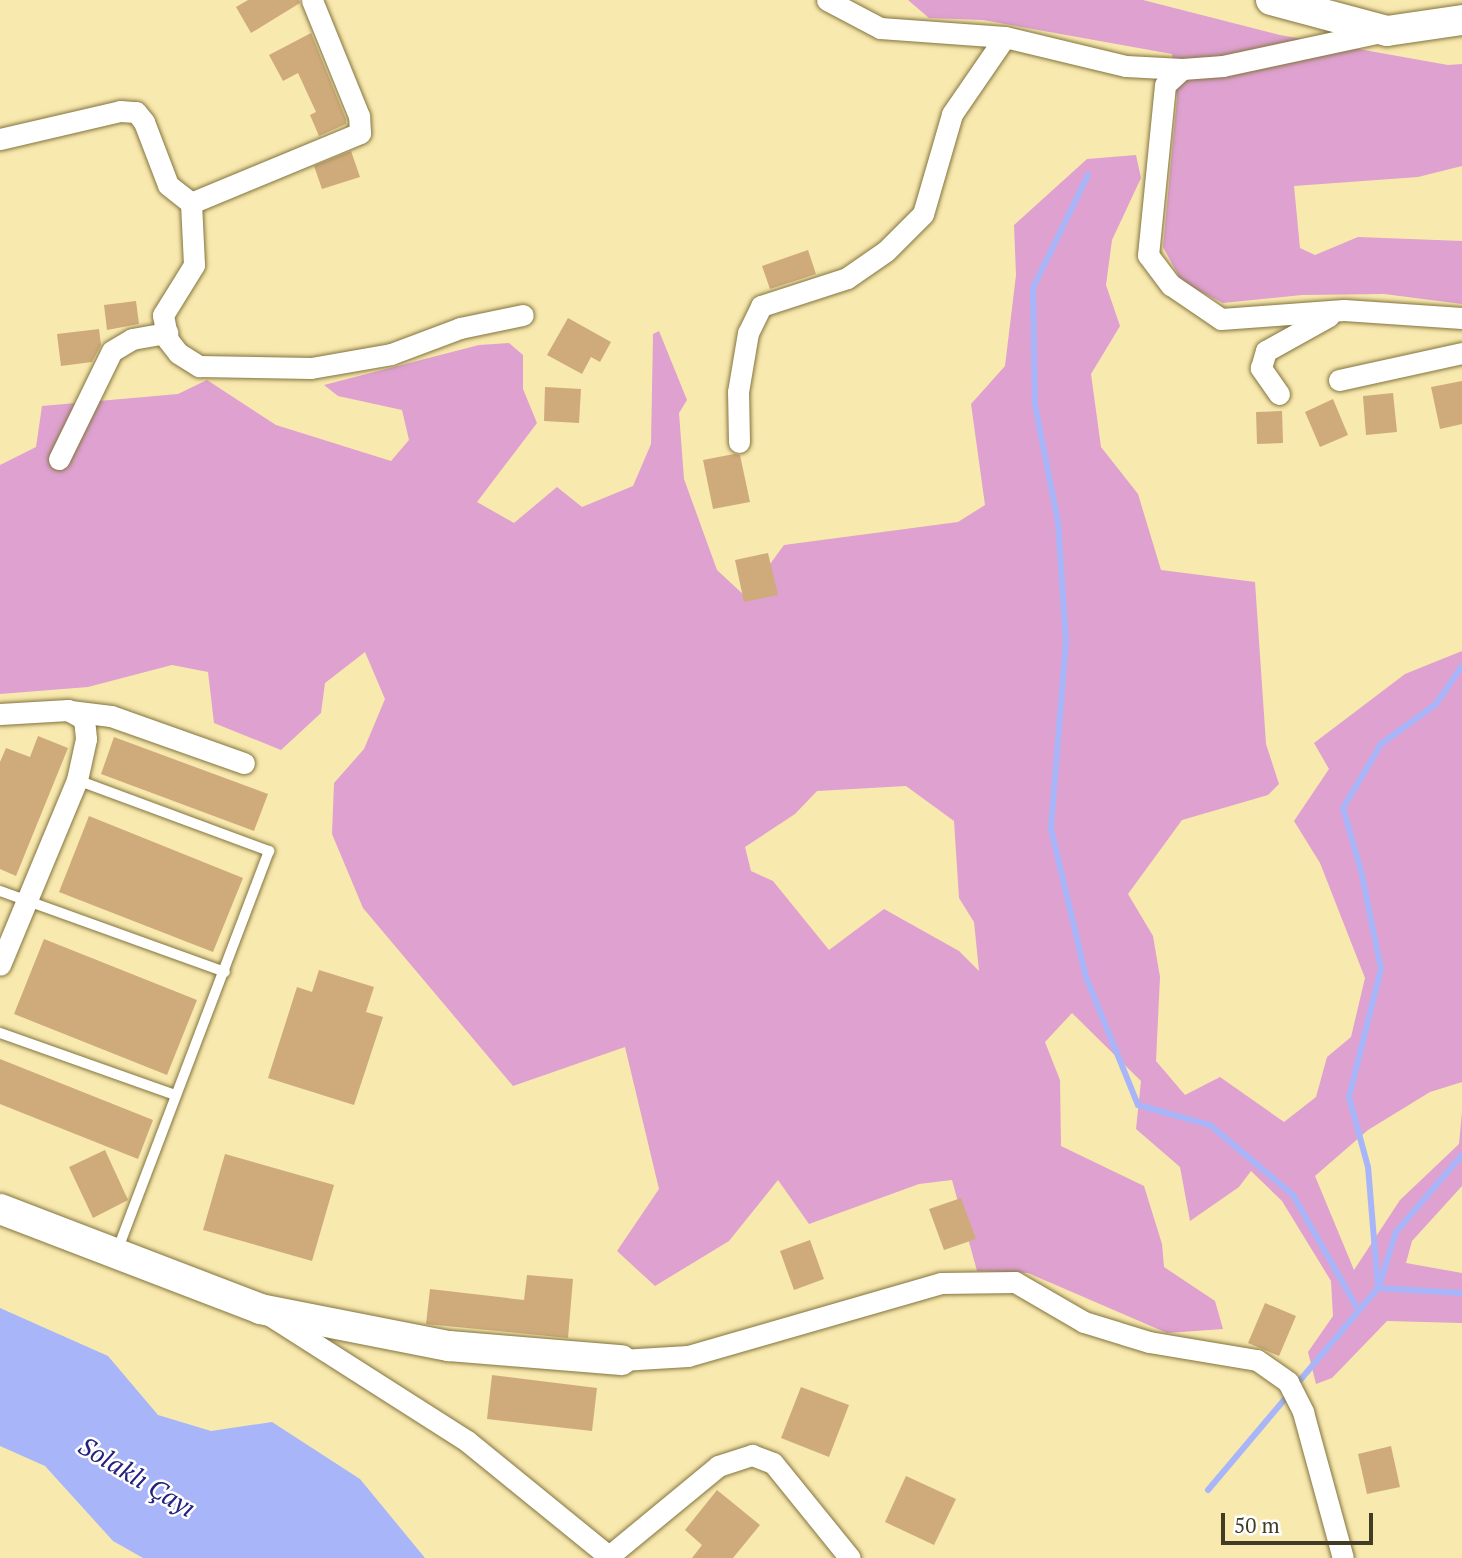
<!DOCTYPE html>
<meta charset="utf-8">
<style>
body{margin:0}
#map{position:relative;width:1462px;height:1558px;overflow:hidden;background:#f8e9af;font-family:"PT Serif",serif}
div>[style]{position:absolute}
.green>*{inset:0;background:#dea1d0}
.water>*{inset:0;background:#a8b6f9}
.stream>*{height:6px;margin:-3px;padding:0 3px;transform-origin:3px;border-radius:3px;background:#a8b6f9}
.building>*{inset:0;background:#cfab7b}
.roads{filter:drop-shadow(0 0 2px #83743e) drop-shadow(0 0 2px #83743e)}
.lane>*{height:10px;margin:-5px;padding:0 5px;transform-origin:5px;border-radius:5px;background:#fff}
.street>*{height:21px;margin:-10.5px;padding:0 10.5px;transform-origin:10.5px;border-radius:10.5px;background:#fff}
.secondary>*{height:30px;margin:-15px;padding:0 15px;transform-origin:15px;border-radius:15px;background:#fff}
span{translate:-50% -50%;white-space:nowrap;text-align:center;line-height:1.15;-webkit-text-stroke:5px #fff;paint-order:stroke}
.water-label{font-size:26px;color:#24227f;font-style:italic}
.scale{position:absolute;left:1221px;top:1513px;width:152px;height:32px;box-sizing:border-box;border:4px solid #433c25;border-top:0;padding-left:9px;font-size:21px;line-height:24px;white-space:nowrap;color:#433c25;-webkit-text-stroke:5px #fff;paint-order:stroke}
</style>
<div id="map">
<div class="green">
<div style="clip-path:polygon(908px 0,1143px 0,1280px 35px,1448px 65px,1462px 64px,1462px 166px,1418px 177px,1294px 186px,1300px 248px,1315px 255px,1358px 237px,1462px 241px,1462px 304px,1384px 294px,1302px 295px,1223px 303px,1182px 282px,1163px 247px,1177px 98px,1172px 54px,983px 20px,929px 18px)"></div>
<div style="clip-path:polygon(evenodd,1136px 155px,1141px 178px,1112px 240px,1106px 285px,1120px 326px,1091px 374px,1101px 447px,1138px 494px,1161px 570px,1255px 582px,1266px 744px,1279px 784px,1268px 795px,1182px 820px,1128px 894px,1153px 936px,1160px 977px,1156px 1061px,1185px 1095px,1220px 1077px,1284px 1122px,1316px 1097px,1327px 1057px,1351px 1037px,1365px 978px,1320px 863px,1294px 821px,1329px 769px,1314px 743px,1405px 674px,1462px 651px,1462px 1082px,1430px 1092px,1368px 1130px,1315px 1176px,1354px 1270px,1400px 1200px,1459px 1144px,1462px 1112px,1462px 1186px,1412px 1241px,1406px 1263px,1462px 1273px,1462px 1323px,1387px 1321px,1332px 1378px,1316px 1384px,1308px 1352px,1333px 1316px,1331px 1281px,1282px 1201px,1251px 1171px,1239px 1187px,1190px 1221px,1180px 1167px,1136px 1129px,1141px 1081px,1072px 1013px,1045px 1042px,1060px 1080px,1061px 1146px,1144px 1186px,1162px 1244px,1164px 1267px,1215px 1301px,1223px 1329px,1167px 1333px,1028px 1273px,977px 1271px,952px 1180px,919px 1184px,809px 1224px,778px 1180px,729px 1241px,655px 1286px,617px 1251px,659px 1189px,625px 1047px,513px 1086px,363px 908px,332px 834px,334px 783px,364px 749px,385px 699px,365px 652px,325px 683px,321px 713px,281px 750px,214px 723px,208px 672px,172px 665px,88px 687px,0 694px,0 465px,36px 447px,42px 406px,178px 394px,207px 380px,276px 425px,391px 461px,409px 440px,402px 410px,338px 396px,324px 385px,479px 345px,509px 343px,523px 355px,523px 389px,537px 423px,477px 502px,514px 523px,557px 487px,582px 507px,633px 486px,651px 444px,653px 334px,659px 331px,687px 400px,679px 413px,684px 479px,717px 570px,746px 597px,784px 545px,958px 522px,985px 505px,971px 404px,1005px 366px,1016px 275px,1014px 225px,1087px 159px,1136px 155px,906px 786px,954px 821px,959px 898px,974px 922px,979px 971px,959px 951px,884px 909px,829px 950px,773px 881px,751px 871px,745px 847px,795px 814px,817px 791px,906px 786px)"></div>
</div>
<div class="water">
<div style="clip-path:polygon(0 1308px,108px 1356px,158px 1415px,211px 1431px,272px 1422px,360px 1479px,425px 1558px,143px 1558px,113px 1541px,45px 1466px,0 1446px)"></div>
</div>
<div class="stream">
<div style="left:1088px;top:175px;width:126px;rotate:116deg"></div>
<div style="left:1033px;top:288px;width:117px;rotate:89deg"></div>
<div style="left:1035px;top:405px;width:119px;rotate:78.9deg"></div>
<div style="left:1058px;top:522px;width:119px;rotate:86.2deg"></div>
<div style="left:1066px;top:641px;width:189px;rotate:94.6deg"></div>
<div style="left:1051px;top:829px;width:152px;rotate:76.7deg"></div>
<div style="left:1086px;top:977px;width:138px;rotate:67.9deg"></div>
<div style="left:1138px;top:1105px;width:75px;rotate:15.5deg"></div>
<div style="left:1210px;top:1125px;width:109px;rotate:40.1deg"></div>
<div style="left:1293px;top:1195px;width:133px;rotate:60.4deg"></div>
<div style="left:1380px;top:1283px;width:53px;rotate:-72.6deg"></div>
<div style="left:1396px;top:1232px;width:101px;rotate:-49.4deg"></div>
<div style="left:1378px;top:1288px;width:121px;rotate:-94.7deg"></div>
<div style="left:1368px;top:1167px;width:73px;rotate:-105.2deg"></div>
<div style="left:1349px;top:1097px;width:132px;rotate:-76deg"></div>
<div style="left:1381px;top:969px;width:100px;rotate:-101.5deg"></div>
<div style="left:1361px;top:871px;width:66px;rotate:-105.9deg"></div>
<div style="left:1343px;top:808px;width:74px;rotate:-59.3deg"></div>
<div style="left:1381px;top:744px;width:68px;rotate:-36deg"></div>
<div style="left:1436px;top:704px;width:46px;rotate:-55.6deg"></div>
<div style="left:1296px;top:1385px;width:127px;rotate:-49.8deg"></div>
<div style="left:1378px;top:1288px;width:84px;rotate:3.4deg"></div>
<div style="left:1208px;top:1490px;width:126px;rotate:-49.8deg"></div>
</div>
<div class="building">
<div style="clip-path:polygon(248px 0,299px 0,300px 3px,251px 33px,236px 7px)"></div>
<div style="clip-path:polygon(311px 33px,346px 119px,346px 124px,319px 136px,310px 115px,316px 112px,298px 73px,283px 81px,269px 55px)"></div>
<div style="clip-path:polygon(351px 151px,360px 177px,322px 189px,314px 166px)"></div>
<div style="clip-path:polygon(808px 250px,816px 274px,770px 289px,762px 266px)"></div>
<div style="clip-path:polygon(136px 301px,139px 324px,107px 330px,104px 305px)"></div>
<div style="clip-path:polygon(568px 318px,611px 342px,600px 362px,591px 357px,582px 374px,547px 355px)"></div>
<div style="clip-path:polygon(99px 329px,101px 345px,92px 362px,61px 366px,57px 334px)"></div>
<div style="clip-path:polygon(1462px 381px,1462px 424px,1440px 429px,1431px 387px)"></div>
<div style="clip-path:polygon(545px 387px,581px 389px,579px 423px,544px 421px)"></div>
<div style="clip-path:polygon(1393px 393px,1397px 432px,1366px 435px,1363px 396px)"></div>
<div style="clip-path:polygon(1333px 399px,1348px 435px,1320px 447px,1305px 412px)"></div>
<div style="clip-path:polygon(1282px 411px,1283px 443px,1257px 444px,1256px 412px)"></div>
<div style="clip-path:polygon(734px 454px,740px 455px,750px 502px,713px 509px,703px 460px)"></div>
<div style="clip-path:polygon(768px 553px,778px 595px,744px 602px,735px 560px)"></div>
<div style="clip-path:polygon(38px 736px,68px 748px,16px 876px,0 869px,0 762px,6px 748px,30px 757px)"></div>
<div style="clip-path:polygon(114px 737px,268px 794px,254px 831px,101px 774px)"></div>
<div style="clip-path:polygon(89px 816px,243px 878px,213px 952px,59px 892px)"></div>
<div style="clip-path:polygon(44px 939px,197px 1000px,167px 1075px,14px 1014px)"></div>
<div style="clip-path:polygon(319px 970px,374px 987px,366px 1012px,383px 1017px,354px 1105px,268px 1078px,297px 987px,312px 992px)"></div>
<div style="clip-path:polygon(0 1059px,153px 1120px,138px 1159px,0 1104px)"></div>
<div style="clip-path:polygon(105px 1150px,128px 1200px,93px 1218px,69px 1167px)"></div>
<div style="clip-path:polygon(225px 1154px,334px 1185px,312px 1261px,203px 1230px)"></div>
<div style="clip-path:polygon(961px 1198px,976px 1239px,944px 1250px,929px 1209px)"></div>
<div style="clip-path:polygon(810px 1240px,824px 1279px,794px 1290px,780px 1251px)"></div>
<div style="clip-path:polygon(527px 1275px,573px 1279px,568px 1338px,426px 1324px,430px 1289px,524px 1300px)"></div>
<div style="clip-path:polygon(1265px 1303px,1296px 1316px,1279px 1356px,1248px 1343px)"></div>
<div style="clip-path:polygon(492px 1375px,597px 1388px,592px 1431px,487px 1419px)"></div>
<div style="clip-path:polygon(801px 1387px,849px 1405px,829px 1457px,781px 1438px)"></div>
<div style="clip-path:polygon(1391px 1446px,1400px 1487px,1367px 1494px,1358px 1454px)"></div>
<div style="clip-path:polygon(906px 1476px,956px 1499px,934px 1545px,885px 1522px)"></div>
<div style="clip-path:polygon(717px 1490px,760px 1525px,733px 1558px,692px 1558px,702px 1545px,685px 1530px)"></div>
</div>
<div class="roads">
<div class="lane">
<div style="left:77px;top:780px;width:205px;rotate:20.3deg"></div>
<div style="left:269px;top:851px;width:428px;rotate:110.8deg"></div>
<div style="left:0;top:891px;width:239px;rotate:19.8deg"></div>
<div style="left:0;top:1033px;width:186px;rotate:19.5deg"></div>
</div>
<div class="street">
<div style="left:827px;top:0;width:60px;rotate:27.8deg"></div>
<div style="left:880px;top:28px;width:125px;rotate:4.1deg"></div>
<div style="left:1381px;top:32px;width:162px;rotate:167.9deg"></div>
<div style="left:1223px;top:66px;width:41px;rotate:175.8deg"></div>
<div style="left:1182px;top:69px;width:23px;rotate:137deg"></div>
<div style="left:1165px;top:85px;width:171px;rotate:95.7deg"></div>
<div style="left:1148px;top:255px;width:38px;rotate:53deg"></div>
<div style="left:1171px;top:285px;width:60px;rotate:34.2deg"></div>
<div style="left:1221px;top:319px;width:123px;rotate:-4.2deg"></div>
<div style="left:1344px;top:310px;width:118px;rotate:3.9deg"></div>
<div style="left:0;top:139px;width:123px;rotate:-13.1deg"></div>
<div style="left:120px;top:111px;width:16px;rotate:4deg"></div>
<div style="left:136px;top:112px;width:13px;rotate:51deg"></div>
<div style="left:144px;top:122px;width:67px;rotate:69.1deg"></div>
<div style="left:168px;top:185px;width:29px;rotate:38deg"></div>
<div style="left:191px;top:203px;width:62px;rotate:87.2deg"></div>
<div style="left:194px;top:265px;width:59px;rotate:121.8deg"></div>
<div style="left:163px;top:315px;width:25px;rotate:79deg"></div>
<div style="left:168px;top:340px;width:16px;rotate:52deg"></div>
<div style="left:178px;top:353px;width:25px;rotate:32deg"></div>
<div style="left:199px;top:366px;width:112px;rotate:1deg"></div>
<div style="left:311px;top:368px;width:81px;rotate:-9.9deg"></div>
<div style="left:391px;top:354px;width:74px;rotate:-20.6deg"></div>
<div style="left:460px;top:328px;width:64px;rotate:-11.7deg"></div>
<div style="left:191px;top:203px;width:183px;rotate:-22.5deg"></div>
<div style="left:360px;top:133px;width:17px;rotate:-93deg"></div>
<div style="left:359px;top:116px;width:125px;rotate:-112.1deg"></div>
<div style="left:1339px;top:380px;width:126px;rotate:-12.4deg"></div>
<div style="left:1279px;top:394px;width:32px;rotate:-125deg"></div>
<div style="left:1261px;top:368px;width:18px;rotate:-74deg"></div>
<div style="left:1266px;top:351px;width:72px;rotate:-29.1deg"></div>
<div style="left:739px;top:442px;width:50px;rotate:-91.1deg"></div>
<div style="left:738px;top:392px;width:60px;rotate:-80.4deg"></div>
<div style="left:748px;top:333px;width:30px;rotate:-64deg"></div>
<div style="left:761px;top:306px;width:90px;rotate:-18deg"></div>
<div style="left:847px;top:278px;width:47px;rotate:-34.7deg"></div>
<div style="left:886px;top:251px;width:52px;rotate:-45deg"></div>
<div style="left:923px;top:214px;width:104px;rotate:-73.8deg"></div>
<div style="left:952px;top:114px;width:93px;rotate:-55.5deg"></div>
<div style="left:1005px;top:37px;width:124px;rotate:13.5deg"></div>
<div style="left:1126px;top:66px;width:56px;rotate:3.1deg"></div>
<div style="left:59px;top:459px;width:120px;rotate:-63.9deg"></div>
<div style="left:112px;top:351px;width:23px;rotate:-31deg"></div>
<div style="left:132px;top:339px;width:36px;rotate:-10deg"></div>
<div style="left:70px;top:711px;width:41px;rotate:7deg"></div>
<div style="left:111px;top:716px;width:141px;rotate:19.5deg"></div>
<div style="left:0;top:714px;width:68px;rotate:-3.4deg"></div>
<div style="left:68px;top:710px;width:18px;rotate:29deg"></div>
<div style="left:84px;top:719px;width:20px;rotate:84deg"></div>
<div style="left:86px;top:739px;width:42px;rotate:102.4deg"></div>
<div style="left:77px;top:780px;width:200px;rotate:112.6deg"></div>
<div style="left:271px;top:1316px;width:232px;rotate:32.5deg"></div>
<div style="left:467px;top:1441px;width:186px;rotate:39.1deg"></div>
<div style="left:621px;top:1360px;width:67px;rotate:-3.4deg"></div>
<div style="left:688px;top:1356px;width:263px;rotate:-16.1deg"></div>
<div style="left:941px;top:1283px;width:74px;rotate:-0.8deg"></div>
<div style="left:1015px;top:1282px;width:80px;rotate:30.1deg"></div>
<div style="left:1084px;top:1322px;width:68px;rotate:17.1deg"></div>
<div style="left:1149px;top:1342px;width:109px;rotate:9.5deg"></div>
<div style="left:1257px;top:1360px;width:38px;rotate:35deg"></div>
<div style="left:1288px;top:1382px;width:34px;rotate:63deg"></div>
<div style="left:1303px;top:1412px;width:151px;rotate:74.7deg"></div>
<div style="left:609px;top:1556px;width:141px;rotate:-39.5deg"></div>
<div style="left:718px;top:1466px;width:36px;rotate:-18deg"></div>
<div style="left:752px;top:1455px;width:22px;rotate:21deg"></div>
<div style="left:773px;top:1463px;width:122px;rotate:51deg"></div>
</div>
<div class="secondary">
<div style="left:1271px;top:0;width:120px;rotate:15deg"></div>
<div style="left:1387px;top:31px;width:76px;rotate:-8.3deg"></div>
<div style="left:0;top:1209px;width:279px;rotate:21deg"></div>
<div style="left:260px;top:1309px;width:193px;rotate:11.1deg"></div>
<div style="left:449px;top:1346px;width:173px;rotate:4.7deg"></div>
</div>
</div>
<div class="water-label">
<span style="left:137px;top:1477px;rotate:31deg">Solaklı Çayı</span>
</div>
<div class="scale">50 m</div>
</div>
